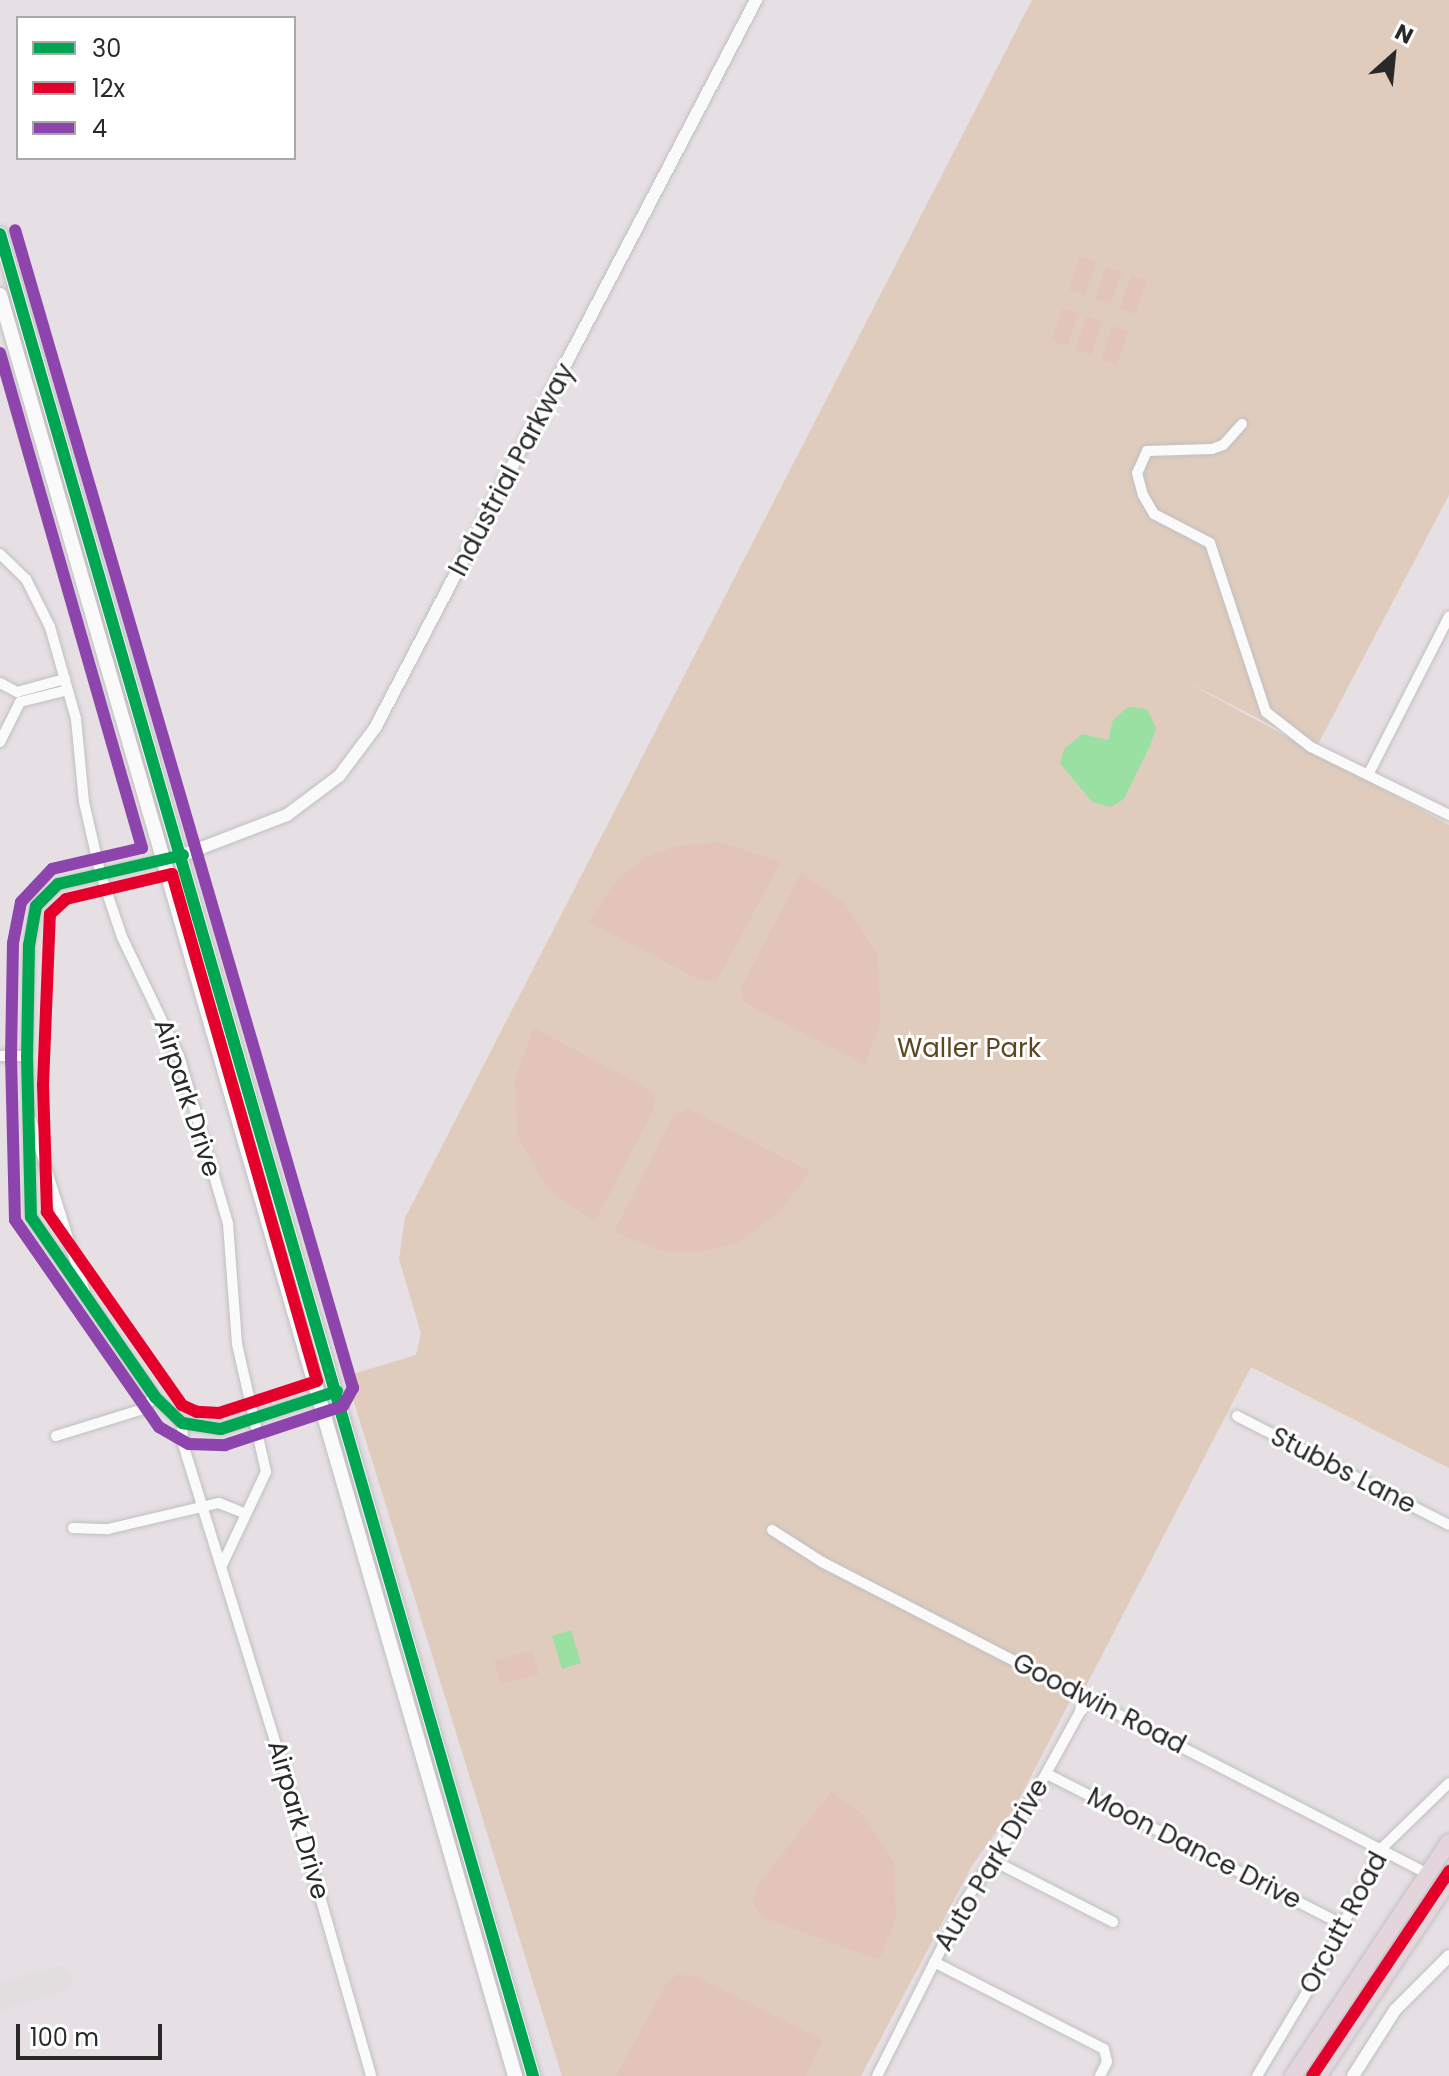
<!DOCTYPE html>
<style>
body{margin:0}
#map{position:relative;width:1449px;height:2076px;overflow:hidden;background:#e6dfe3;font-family:Poppins,sans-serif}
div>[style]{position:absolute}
.green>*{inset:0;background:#dfccbd}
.pitch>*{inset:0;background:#e3c4bb}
.water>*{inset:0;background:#9ae0a2}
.taxiway>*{height:26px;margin:-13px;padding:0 13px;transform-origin:13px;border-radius:13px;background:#e2dee0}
.roads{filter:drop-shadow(0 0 2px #c0c0c1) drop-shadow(0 0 2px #c0c0c1)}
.minor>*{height:10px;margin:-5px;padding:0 5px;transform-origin:5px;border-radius:5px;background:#fbfafb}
.tertiary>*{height:12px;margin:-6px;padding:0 6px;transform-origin:6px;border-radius:6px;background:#fbfafb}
.secondary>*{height:14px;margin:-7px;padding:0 7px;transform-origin:7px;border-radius:7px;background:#fbfafb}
.trunk>*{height:16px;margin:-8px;padding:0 8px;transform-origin:8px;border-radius:8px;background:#e4d5dd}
.bus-1>*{height:12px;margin:-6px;padding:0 6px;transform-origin:6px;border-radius:6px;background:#00a651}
.bus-2>*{height:12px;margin:-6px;padding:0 6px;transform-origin:6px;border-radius:6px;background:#e4002b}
.bus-3>*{height:12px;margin:-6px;padding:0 6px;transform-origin:6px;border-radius:6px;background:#8e44ad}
span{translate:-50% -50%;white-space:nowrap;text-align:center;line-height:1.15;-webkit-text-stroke:6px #fff;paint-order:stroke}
.street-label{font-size:26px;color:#292929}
.park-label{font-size:26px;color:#5d4721}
.legend{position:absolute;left:16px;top:16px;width:280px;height:144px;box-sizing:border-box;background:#fff;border:2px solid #a9a9a9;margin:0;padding:10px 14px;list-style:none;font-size:24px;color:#292929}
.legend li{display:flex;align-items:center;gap:16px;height:40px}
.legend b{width:40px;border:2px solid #a9a9a9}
.north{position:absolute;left:1353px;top:16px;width:80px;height:80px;-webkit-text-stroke:6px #fff;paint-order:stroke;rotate:27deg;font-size:22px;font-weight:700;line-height:32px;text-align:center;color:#292929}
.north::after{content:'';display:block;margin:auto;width:28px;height:36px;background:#292929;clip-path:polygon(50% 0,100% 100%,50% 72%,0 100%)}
.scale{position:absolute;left:16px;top:2024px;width:146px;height:36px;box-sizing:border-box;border:4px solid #292929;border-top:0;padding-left:10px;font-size:24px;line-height:28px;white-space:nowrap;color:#292929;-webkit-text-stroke:6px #fff;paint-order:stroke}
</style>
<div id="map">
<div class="green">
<div style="clip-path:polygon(1032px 0,1449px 0,1449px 495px,1316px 748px,1183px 680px,1449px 825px,1449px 1468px,1251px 1367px,1085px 1688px,1069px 1703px,1015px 1807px,973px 1864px,861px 2076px,562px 2076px,346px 1376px,416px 1355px,421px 1333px,399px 1259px,405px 1218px)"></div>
</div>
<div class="pitch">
<div style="clip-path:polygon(1080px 257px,1096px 262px,1085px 295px,1069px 290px)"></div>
<div style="clip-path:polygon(1106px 266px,1122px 272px,1110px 304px,1095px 299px)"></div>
<div style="clip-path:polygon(1131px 275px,1147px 281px,1135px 314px,1120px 308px)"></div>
<div style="clip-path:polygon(1063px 308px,1078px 313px,1067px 346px,1051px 340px)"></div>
<div style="clip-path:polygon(1087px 316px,1102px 322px,1091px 355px,1075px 349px)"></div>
<div style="clip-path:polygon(1112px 326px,1128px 332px,1117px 365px,1101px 359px)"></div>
<div style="clip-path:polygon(721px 842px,781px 862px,716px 982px,698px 979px,589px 922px,617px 879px,646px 857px,677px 846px)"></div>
<div style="clip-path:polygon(801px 873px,843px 901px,877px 954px,881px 1020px,865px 1064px,745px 1003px,740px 990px)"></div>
<div style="clip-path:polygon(534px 1028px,654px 1092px,654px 1109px,595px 1222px,548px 1189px,518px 1137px,515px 1079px)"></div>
<div style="clip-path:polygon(688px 1109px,810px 1171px,780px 1212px,737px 1243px,702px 1252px,662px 1251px,614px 1232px,674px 1115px)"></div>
<div style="clip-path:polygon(532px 1650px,539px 1674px,501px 1684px,494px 1661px)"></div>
<div style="clip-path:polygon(831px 1792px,862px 1813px,894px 1862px,896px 1918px,879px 1960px,764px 1918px,753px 1904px,757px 1886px)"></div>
<div style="clip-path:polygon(678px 1974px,697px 1977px,823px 2040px,806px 2076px,616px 2076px,666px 1984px)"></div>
</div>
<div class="water">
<div style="clip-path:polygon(1128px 707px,1147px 709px,1156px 728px,1150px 746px,1124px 799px,1111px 807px,1092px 802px,1060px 763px,1064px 749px,1082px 734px,1108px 740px,1113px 720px)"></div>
<div style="clip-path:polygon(571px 1630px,581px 1663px,562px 1669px,552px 1636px)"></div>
</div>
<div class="taxiway">
<div style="left:0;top:1997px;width:62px;rotate:-17deg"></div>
</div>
<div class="roads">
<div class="minor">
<div style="left:1242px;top:424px;width:28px;rotate:132deg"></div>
<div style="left:1223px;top:445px;width:12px;rotate:160deg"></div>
<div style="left:1212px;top:449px;width:65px;rotate:178.2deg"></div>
<div style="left:1147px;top:451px;width:24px;rotate:114deg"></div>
<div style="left:1137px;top:473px;width:23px;rotate:75deg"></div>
<div style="left:1143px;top:495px;width:22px;rotate:60deg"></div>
<div style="left:1154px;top:514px;width:63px;rotate:27.4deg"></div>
<div style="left:1210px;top:543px;width:178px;rotate:71.7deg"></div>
<div style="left:1266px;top:712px;width:57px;rotate:37.9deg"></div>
<div style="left:1311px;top:747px;width:154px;rotate:26.2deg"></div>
<div style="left:0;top:554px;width:36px;rotate:44deg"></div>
<div style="left:26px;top:579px;width:54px;rotate:63.4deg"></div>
<div style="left:50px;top:627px;width:96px;rotate:74.2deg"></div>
<div style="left:76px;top:719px;width:83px;rotate:84.5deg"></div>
<div style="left:84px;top:802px;width:72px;rotate:77.1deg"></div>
<div style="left:100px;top:872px;width:69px;rotate:71.3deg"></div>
<div style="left:122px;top:937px;width:132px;rotate:64.4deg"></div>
<div style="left:179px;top:1056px;width:175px;rotate:73.7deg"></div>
<div style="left:228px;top:1224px;width:120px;rotate:85.7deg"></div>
<div style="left:237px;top:1344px;width:131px;rotate:77.2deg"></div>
<div style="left:266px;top:1472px;width:103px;rotate:115.3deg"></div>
<div style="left:0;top:683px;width:19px;rotate:28deg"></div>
<div style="left:17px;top:692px;width:50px;rotate:-15.2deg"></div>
<div style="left:20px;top:702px;width:49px;rotate:-14deg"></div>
<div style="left:0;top:742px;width:45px;rotate:-63.4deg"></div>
<div style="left:1368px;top:775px;width:178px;rotate:-62.9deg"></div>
<div style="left:183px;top:855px;width:128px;rotate:166.9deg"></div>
<div style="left:58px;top:884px;width:31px;rotate:135deg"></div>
<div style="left:36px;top:906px;width:40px;rotate:100deg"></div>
<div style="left:29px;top:945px;width:111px;rotate:91deg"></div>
<div style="left:27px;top:1056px;width:161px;rotate:88.6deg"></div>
<div style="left:31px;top:1217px;width:219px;rotate:55.4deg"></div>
<div style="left:155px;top:1397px;width:37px;rotate:44deg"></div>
<div style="left:182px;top:1423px;width:39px;rotate:9deg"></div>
<div style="left:221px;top:1429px;width:122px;rotate:-18.1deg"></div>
<div style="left:0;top:1056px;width:27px"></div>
<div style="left:31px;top:1120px;width:180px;rotate:72.6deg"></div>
<div style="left:1237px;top:1416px;width:238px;rotate:27.2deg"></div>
<div style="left:182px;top:1423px;width:21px;rotate:87deg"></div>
<div style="left:183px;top:1444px;width:356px;rotate:72.8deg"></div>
<div style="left:288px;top:1784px;width:304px;rotate:74.1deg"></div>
<div style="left:56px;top:1436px;width:88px;rotate:-17.2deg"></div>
<div style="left:140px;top:1410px;width:20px;rotate:-41deg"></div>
<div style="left:73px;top:1528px;width:35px;rotate:2deg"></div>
<div style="left:108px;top:1529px;width:114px;rotate:-13.2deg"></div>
<div style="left:219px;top:1503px;width:29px;rotate:22deg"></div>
<div style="left:772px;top:1530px;width:59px;rotate:32.6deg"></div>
<div style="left:822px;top:1562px;width:682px;rotate:27.24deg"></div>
<div style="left:1047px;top:1774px;width:330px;rotate:27deg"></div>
<div style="left:992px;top:1860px;width:136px;rotate:27.1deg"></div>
<div style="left:934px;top:1962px;width:191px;rotate:27.1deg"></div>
<div style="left:1104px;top:2049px;width:13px;rotate:77deg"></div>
<div style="left:1107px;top:2062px;width:16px;rotate:117deg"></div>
<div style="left:877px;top:2076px;width:199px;rotate:-63.2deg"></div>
<div style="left:967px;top:1898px;width:96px;rotate:-55.6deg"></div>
<div style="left:1021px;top:1819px;width:137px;rotate:-61.2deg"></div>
<div style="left:1257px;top:2076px;width:121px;rotate:-59.2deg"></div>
<div style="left:1319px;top:1972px;width:139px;rotate:-63.1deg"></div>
<div style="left:1382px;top:1848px;width:93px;rotate:-44.1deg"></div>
</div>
<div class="tertiary">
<div style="left:183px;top:855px;width:111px;rotate:-21deg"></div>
<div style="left:287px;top:815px;width:65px;rotate:-36.9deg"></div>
<div style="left:339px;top:776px;width:60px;rotate:-53.1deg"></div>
<div style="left:375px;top:728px;width:822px;rotate:-62.37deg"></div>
<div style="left:1353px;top:2076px;width:78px;rotate:-57.5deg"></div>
<div style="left:1395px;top:2010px;width:76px;rotate:-45deg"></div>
</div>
<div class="secondary">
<div style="left:0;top:234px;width:1918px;rotate:73.86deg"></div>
<div style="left:0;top:295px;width:1854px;rotate:73.87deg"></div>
</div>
<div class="trunk">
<div style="left:1293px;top:2076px;width:281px;rotate:-56.3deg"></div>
<div style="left:1318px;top:2076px;width:236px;rotate:-56.2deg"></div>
</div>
</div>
<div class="bus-1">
<div style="left:0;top:234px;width:1918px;rotate:73.86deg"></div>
<div style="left:183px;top:855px;width:128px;rotate:166.9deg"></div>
<div style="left:58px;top:884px;width:31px;rotate:135deg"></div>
<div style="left:36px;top:906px;width:40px;rotate:100deg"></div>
<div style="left:29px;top:945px;width:111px;rotate:91deg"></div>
<div style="left:27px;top:1056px;width:161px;rotate:88.6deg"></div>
<div style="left:31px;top:1217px;width:219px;rotate:55.4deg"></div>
<div style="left:155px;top:1397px;width:37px;rotate:44deg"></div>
<div style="left:182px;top:1423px;width:39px;rotate:9deg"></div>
<div style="left:221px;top:1429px;width:122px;rotate:-18.1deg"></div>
</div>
<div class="bus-2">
<div style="left:172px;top:874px;width:527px;rotate:74.04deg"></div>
<div style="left:317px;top:1381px;width:103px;rotate:161.9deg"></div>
<div style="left:219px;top:1413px;width:22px;rotate:-177deg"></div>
<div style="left:197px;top:1412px;width:17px;rotate:-155deg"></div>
<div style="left:182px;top:1405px;width:236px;rotate:-125deg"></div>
<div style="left:47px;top:1212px;width:127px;rotate:-91.8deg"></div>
<div style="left:43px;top:1085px;width:171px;rotate:-87.7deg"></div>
<div style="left:50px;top:914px;width:22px;rotate:-43deg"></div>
<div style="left:66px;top:899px;width:109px;rotate:-13.3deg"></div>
<div style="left:1312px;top:2076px;width:247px;rotate:-56.2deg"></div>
</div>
<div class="bus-3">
<div style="left:0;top:353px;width:515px;rotate:73.99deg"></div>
<div style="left:142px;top:848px;width:92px;rotate:166.9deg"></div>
<div style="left:52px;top:869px;width:45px;rotate:133.2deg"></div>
<div style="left:21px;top:902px;width:42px;rotate:101deg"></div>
<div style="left:13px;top:943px;width:113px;rotate:91deg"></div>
<div style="left:11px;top:1056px;width:164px;rotate:88.6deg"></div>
<div style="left:15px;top:1220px;width:252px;rotate:55.2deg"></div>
<div style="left:159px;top:1427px;width:34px;rotate:30deg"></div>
<div style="left:189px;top:1444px;width:36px;rotate:2deg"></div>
<div style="left:225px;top:1445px;width:124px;rotate:-18.3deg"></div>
<div style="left:343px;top:1406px;width:21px;rotate:-61deg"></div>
<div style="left:353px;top:1388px;width:1206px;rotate:-106.27deg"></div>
</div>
<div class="street-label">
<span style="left:512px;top:470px;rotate:-62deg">Industrial Parkway</span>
<span style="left:187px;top:1098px;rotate:72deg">Airpark Drive</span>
<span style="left:1343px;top:1471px;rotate:27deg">Stubbs Lane</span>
<span style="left:1099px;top:1704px;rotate:27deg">Goodwin Road</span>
<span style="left:298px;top:1820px;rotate:74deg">Airpark Drive</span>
<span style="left:1194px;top:1849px;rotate:27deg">Moon Dance Drive</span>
<span style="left:992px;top:1865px;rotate:-59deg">Auto Park Drive</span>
<span style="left:1344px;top:1923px;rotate:-62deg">Orcutt Road</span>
</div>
<div class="park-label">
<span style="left:969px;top:1049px">Waller Park</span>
</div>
<ul class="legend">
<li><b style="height:10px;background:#00a651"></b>30</li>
<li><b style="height:10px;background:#e4002b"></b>12x</li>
<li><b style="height:10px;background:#8e44ad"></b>4</li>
</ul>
<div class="north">N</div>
<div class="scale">100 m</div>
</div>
